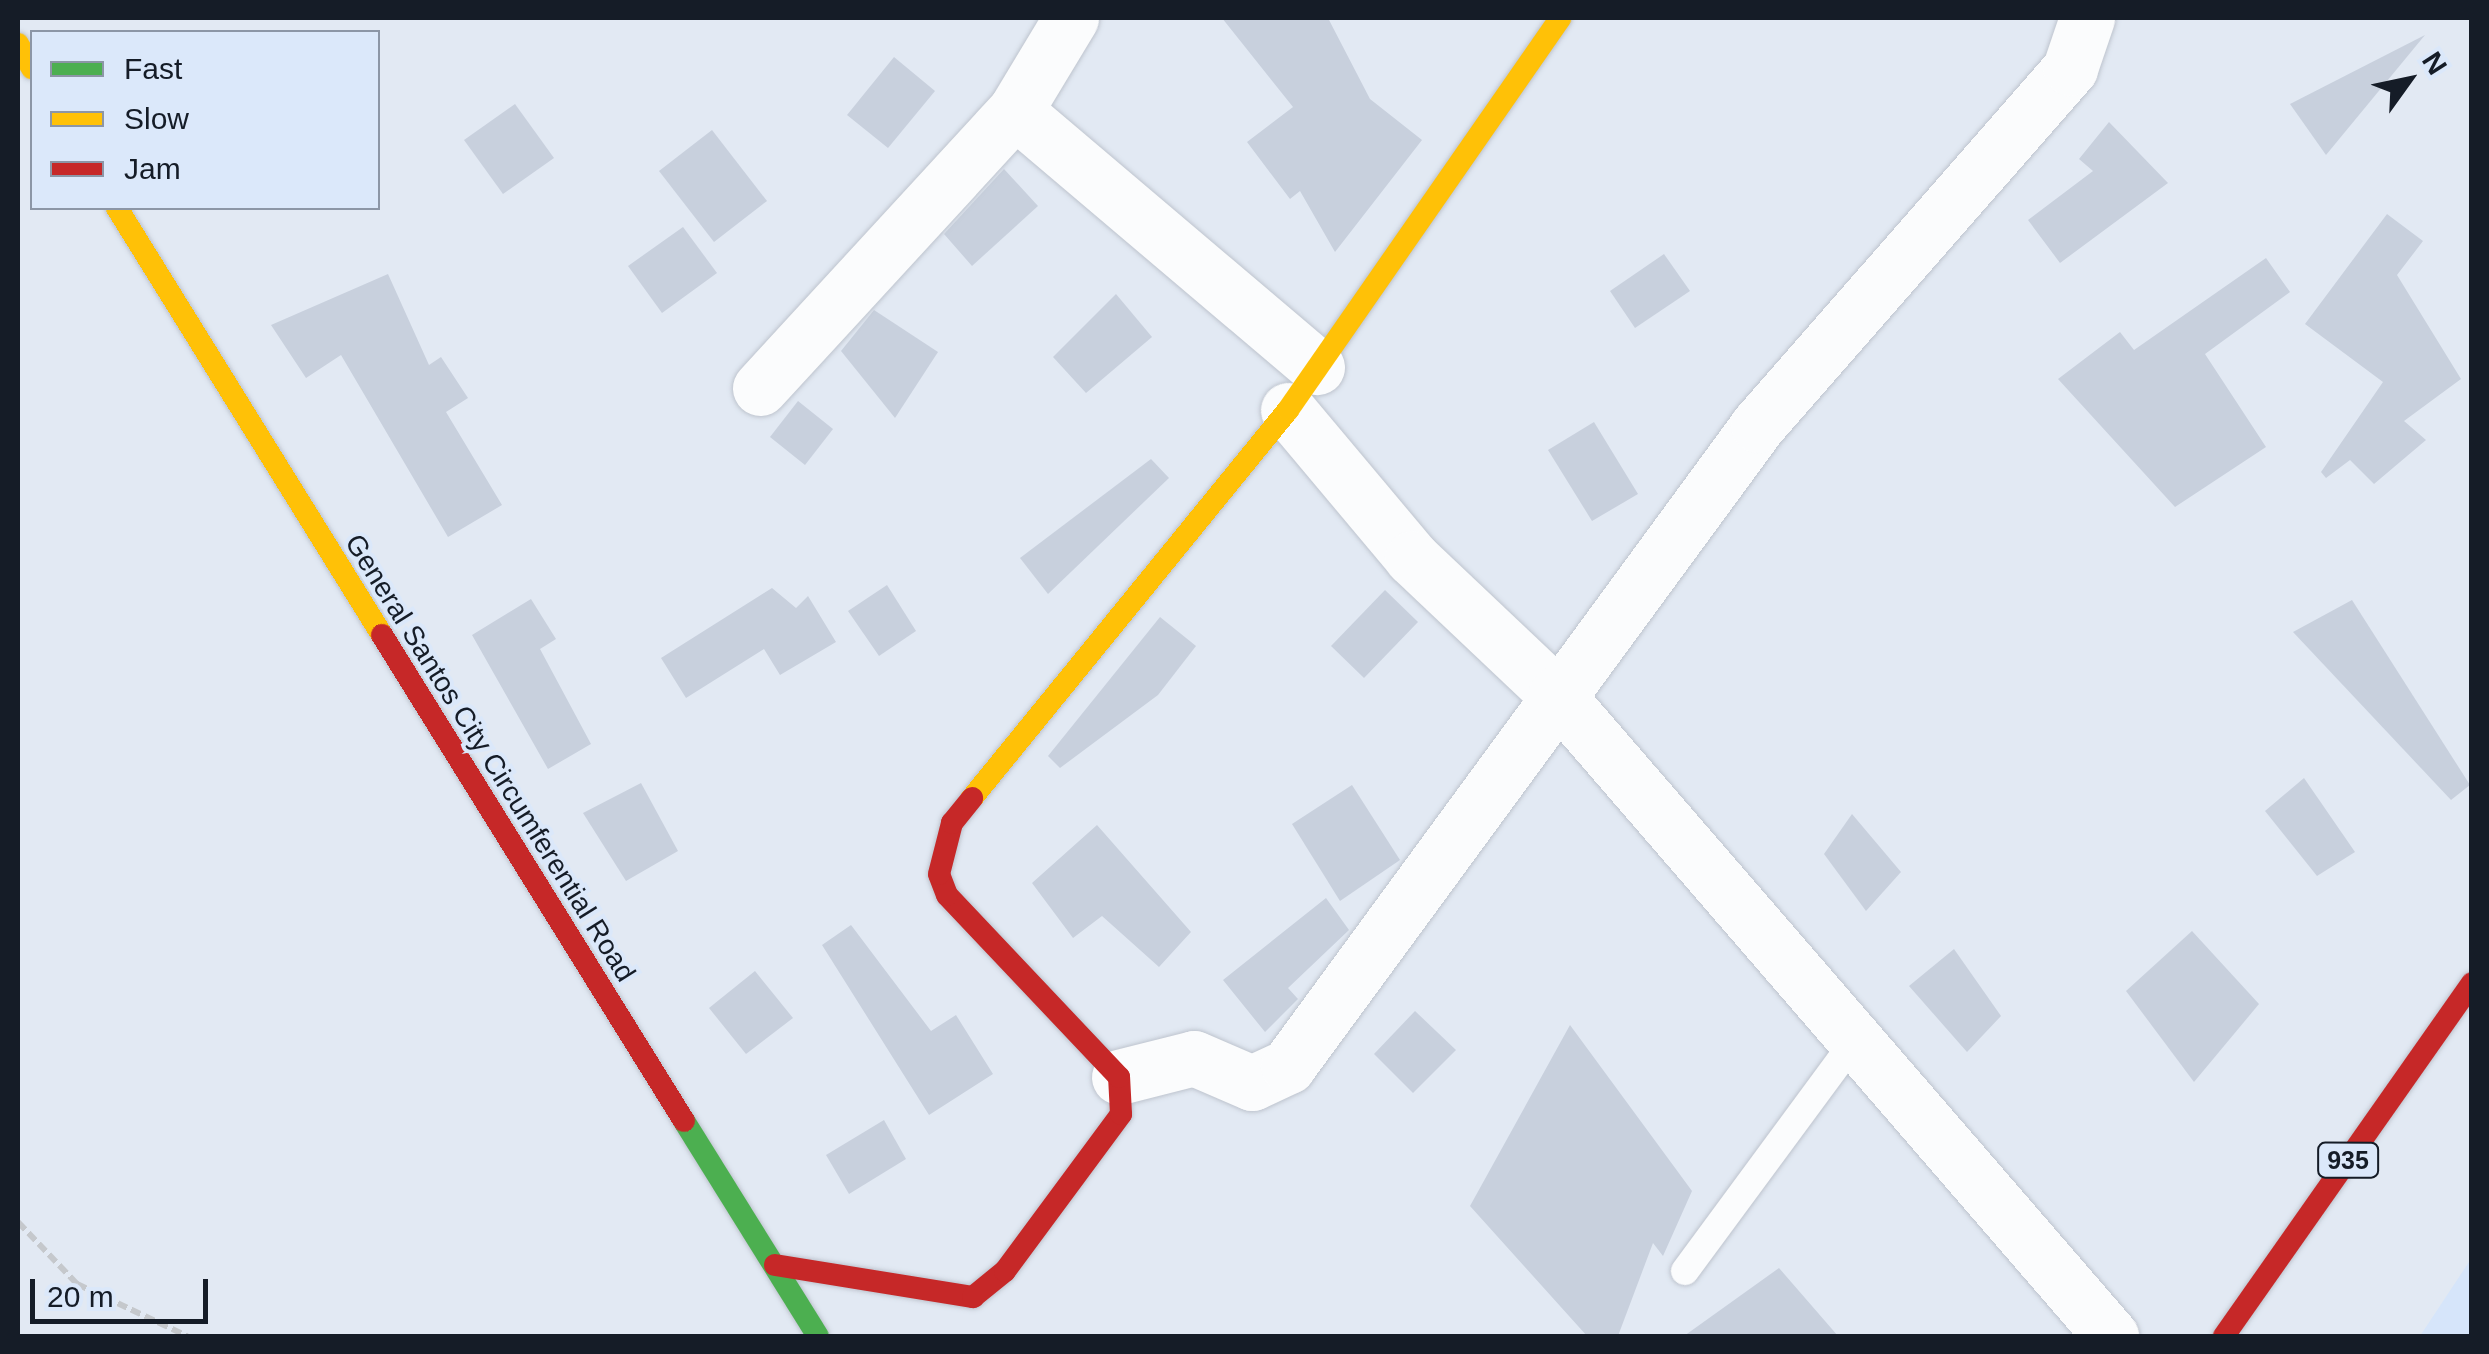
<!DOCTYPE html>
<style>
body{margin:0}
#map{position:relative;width:2489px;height:1354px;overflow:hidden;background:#e2e9f3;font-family:Helvetica,sans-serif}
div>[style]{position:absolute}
.built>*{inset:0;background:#d6e5fa}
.building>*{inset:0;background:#c8d0dd}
.path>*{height:6px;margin-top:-3px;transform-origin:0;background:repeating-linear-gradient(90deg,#c5c8cc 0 10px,transparent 0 15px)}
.roads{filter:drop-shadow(0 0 2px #bec4ce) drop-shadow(0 0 2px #bec4ce)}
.lane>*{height:28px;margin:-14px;padding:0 14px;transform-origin:14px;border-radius:14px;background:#fbfcfd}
.street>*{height:55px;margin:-27.5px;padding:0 27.5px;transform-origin:27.5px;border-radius:27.5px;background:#fbfcfd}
.fast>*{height:22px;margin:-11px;padding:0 11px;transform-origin:11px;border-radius:11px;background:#4caf50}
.slow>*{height:22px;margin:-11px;padding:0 11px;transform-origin:11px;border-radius:11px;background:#ffc107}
.jam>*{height:22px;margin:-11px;padding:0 11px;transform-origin:11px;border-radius:11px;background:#c62828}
span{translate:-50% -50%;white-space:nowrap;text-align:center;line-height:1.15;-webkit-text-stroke:8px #dbe8fa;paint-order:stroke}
.shield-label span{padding:2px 8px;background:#dbe8fa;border:2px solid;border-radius:8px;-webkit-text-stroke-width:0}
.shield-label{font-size:25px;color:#151c27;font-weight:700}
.street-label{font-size:28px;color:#151c27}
.frame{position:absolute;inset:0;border:20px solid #151c27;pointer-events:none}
.legend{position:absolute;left:30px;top:30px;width:350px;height:180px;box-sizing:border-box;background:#dbe8fa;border:2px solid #8c96a6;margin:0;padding:12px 18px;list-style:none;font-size:30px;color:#151c27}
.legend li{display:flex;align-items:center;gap:20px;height:50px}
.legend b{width:50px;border:2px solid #8c96a6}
.north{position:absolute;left:2359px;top:30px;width:100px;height:100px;-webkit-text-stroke:8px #dbe8fa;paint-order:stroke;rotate:57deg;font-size:28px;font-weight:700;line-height:40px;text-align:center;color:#151c27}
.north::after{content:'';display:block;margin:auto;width:35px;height:45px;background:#151c27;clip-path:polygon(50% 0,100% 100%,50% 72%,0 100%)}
.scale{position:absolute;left:30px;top:1279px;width:178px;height:45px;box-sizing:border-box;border:5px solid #151c27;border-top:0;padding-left:12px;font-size:30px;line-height:35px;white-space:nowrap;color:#151c27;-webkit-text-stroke:8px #dbe8fa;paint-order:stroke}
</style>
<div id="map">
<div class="built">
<div style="clip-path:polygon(2471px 1259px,2471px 1336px,2420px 1336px)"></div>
</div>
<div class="building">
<div style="clip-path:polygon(1222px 18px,1328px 18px,1370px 99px,1422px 140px,1335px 252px,1300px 191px,1290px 199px,1247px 142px,1293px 107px)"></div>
<div style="clip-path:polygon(2425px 35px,2326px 155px,2290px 104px)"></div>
<div style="clip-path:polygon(894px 57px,935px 91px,888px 148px,847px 115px)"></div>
<div style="clip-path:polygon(515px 104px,554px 158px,503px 194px,464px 140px)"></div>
<div style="clip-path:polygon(2109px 122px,2168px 183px,2060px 263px,2028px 220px,2093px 171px,2079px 159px)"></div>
<div style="clip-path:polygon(712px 130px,767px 201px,714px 242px,659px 171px)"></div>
<div style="clip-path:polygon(1004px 169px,1038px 206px,972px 266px,944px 234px)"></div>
<div style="clip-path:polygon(2387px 214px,2423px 241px,2397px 275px,2461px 379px,2404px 421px,2426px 440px,2374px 484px,2350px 460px,2326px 478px,2321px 472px,2383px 382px,2305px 324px)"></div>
<div style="clip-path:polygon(683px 227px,717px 273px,662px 313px,628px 266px)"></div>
<div style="clip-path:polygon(1664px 254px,1690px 291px,1635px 328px,1610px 291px)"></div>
<div style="clip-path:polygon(2266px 258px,2290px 292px,2205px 354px,2266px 447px,2175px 507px,2058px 379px,2120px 332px,2134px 350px)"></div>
<div style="clip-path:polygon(388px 274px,429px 365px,441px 357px,468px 398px,446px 412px,502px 505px,448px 537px,341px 355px,306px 378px,271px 325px)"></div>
<div style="clip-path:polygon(1116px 294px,1152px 337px,1086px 393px,1053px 357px)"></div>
<div style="clip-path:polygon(874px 310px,938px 352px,895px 418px,841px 351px)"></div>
<div style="clip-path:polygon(798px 401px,833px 429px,805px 465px,770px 437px)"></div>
<div style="clip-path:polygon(1594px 422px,1638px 494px,1592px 521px,1548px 450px)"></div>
<div style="clip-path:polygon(1151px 459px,1169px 478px,1048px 594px,1020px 558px)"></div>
<div style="clip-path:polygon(887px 585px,916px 631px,879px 656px,848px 611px)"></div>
<div style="clip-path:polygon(772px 588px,796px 608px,808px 596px,836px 642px,780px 675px,764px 649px,686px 698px,661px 658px)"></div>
<div style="clip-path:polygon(1385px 590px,1418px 622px,1364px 678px,1331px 646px)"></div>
<div style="clip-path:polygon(531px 599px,556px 639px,540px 649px,591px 744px,548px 769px,472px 635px)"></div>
<div style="clip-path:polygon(2352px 600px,2470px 785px,2451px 800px,2293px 632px)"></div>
<div style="clip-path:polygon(1160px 617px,1196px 646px,1158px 695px,1060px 768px,1048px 756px)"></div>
<div style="clip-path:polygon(2304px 778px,2355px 852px,2317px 876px,2265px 811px)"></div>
<div style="clip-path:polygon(641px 783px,678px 851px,626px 881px,583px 813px)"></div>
<div style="clip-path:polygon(1352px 785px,1400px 860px,1340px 901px,1292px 824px)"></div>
<div style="clip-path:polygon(1852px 814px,1901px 872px,1866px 911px,1824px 854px)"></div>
<div style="clip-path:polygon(1097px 825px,1191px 932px,1159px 967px,1102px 916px,1073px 938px,1032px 883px)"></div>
<div style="clip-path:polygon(1326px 898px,1349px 930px,1288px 988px,1298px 999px,1265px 1032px,1223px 980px)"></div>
<div style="clip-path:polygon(851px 925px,931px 1031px,956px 1015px,993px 1074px,929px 1115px,822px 945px)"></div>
<div style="clip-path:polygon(2192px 931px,2259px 1004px,2194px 1082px,2126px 991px)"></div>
<div style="clip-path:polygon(1954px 949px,2001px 1016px,1967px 1052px,1909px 986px)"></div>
<div style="clip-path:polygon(755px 971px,793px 1018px,746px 1054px,709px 1008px)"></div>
<div style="clip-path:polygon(1415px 1011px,1456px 1050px,1413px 1093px,1374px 1054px)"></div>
<div style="clip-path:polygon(1570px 1025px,1692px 1191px,1663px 1256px,1653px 1243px,1618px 1336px,1587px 1336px,1470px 1206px)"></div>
<div style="clip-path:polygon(884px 1120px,906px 1159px,849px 1194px,826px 1155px)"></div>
<div style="clip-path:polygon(1779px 1268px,1838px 1336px,1684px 1336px)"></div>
</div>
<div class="path">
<div style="left:18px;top:1222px;width:86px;rotate:46.4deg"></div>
<div style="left:77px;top:1284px;width:122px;rotate:25.3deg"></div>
</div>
<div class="roads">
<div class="lane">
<div style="left:1685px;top:1271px;width:290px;rotate:-53.6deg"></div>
</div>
<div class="street">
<div style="left:1071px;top:18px;width:109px;rotate:121.1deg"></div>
<div style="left:1015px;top:111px;width:396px;rotate:40.3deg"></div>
<div style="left:760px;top:388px;width:377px;rotate:-47.4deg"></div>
<div style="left:1288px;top:410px;width:193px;rotate:50deg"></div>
<div style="left:1412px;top:558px;width:198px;rotate:43.4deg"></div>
<div style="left:1556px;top:694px;width:849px;rotate:49.16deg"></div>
<div style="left:1119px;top:1077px;width:77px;rotate:-14.2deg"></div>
<div style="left:1194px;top:1058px;width:63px;rotate:23.3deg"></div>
<div style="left:1252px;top:1083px;width:40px;rotate:-25deg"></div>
<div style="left:1288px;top:1066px;width:795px;rotate:-53.75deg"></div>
<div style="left:1758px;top:425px;width:474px;rotate:-48.8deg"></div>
<div style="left:2070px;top:68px;width:53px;rotate:-71.2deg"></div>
</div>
<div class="fast">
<div style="left:684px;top:1121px;width:253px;rotate:58.1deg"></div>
</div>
<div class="slow">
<div style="left:18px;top:44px;width:28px;rotate:60deg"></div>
<div style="left:117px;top:208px;width:503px;rotate:58.18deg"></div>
<div style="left:972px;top:798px;width:500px;rotate:-50.84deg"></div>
<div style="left:1288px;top:410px;width:477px;rotate:-55.2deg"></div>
</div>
<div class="jam">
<div style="left:382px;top:635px;width:572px;rotate:58.14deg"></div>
<div style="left:775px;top:1265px;width:201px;rotate:9.2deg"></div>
<div style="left:973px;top:1297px;width:41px;rotate:-39.1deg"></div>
<div style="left:1005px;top:1271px;width:195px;rotate:-53.5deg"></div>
<div style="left:1121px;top:1114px;width:37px;rotate:-93deg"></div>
<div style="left:1119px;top:1077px;width:250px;rotate:-133.4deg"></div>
<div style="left:947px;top:895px;width:22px;rotate:-111deg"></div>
<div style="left:939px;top:874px;width:53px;rotate:-75.7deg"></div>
<div style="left:952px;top:823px;width:32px;rotate:-51deg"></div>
<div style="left:2224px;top:1336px;width:431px;rotate:-54.9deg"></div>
</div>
</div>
<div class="shield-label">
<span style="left:2348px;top:1160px">935</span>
</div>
<div class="street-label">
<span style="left:490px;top:758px;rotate:58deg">General Santos City Circumferential Road</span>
</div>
<div class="frame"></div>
<ul class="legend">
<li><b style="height:12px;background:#4caf50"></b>Fast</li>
<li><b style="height:12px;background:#ffc107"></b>Slow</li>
<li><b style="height:12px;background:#c62828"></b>Jam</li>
</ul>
<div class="north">N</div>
<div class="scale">20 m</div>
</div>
